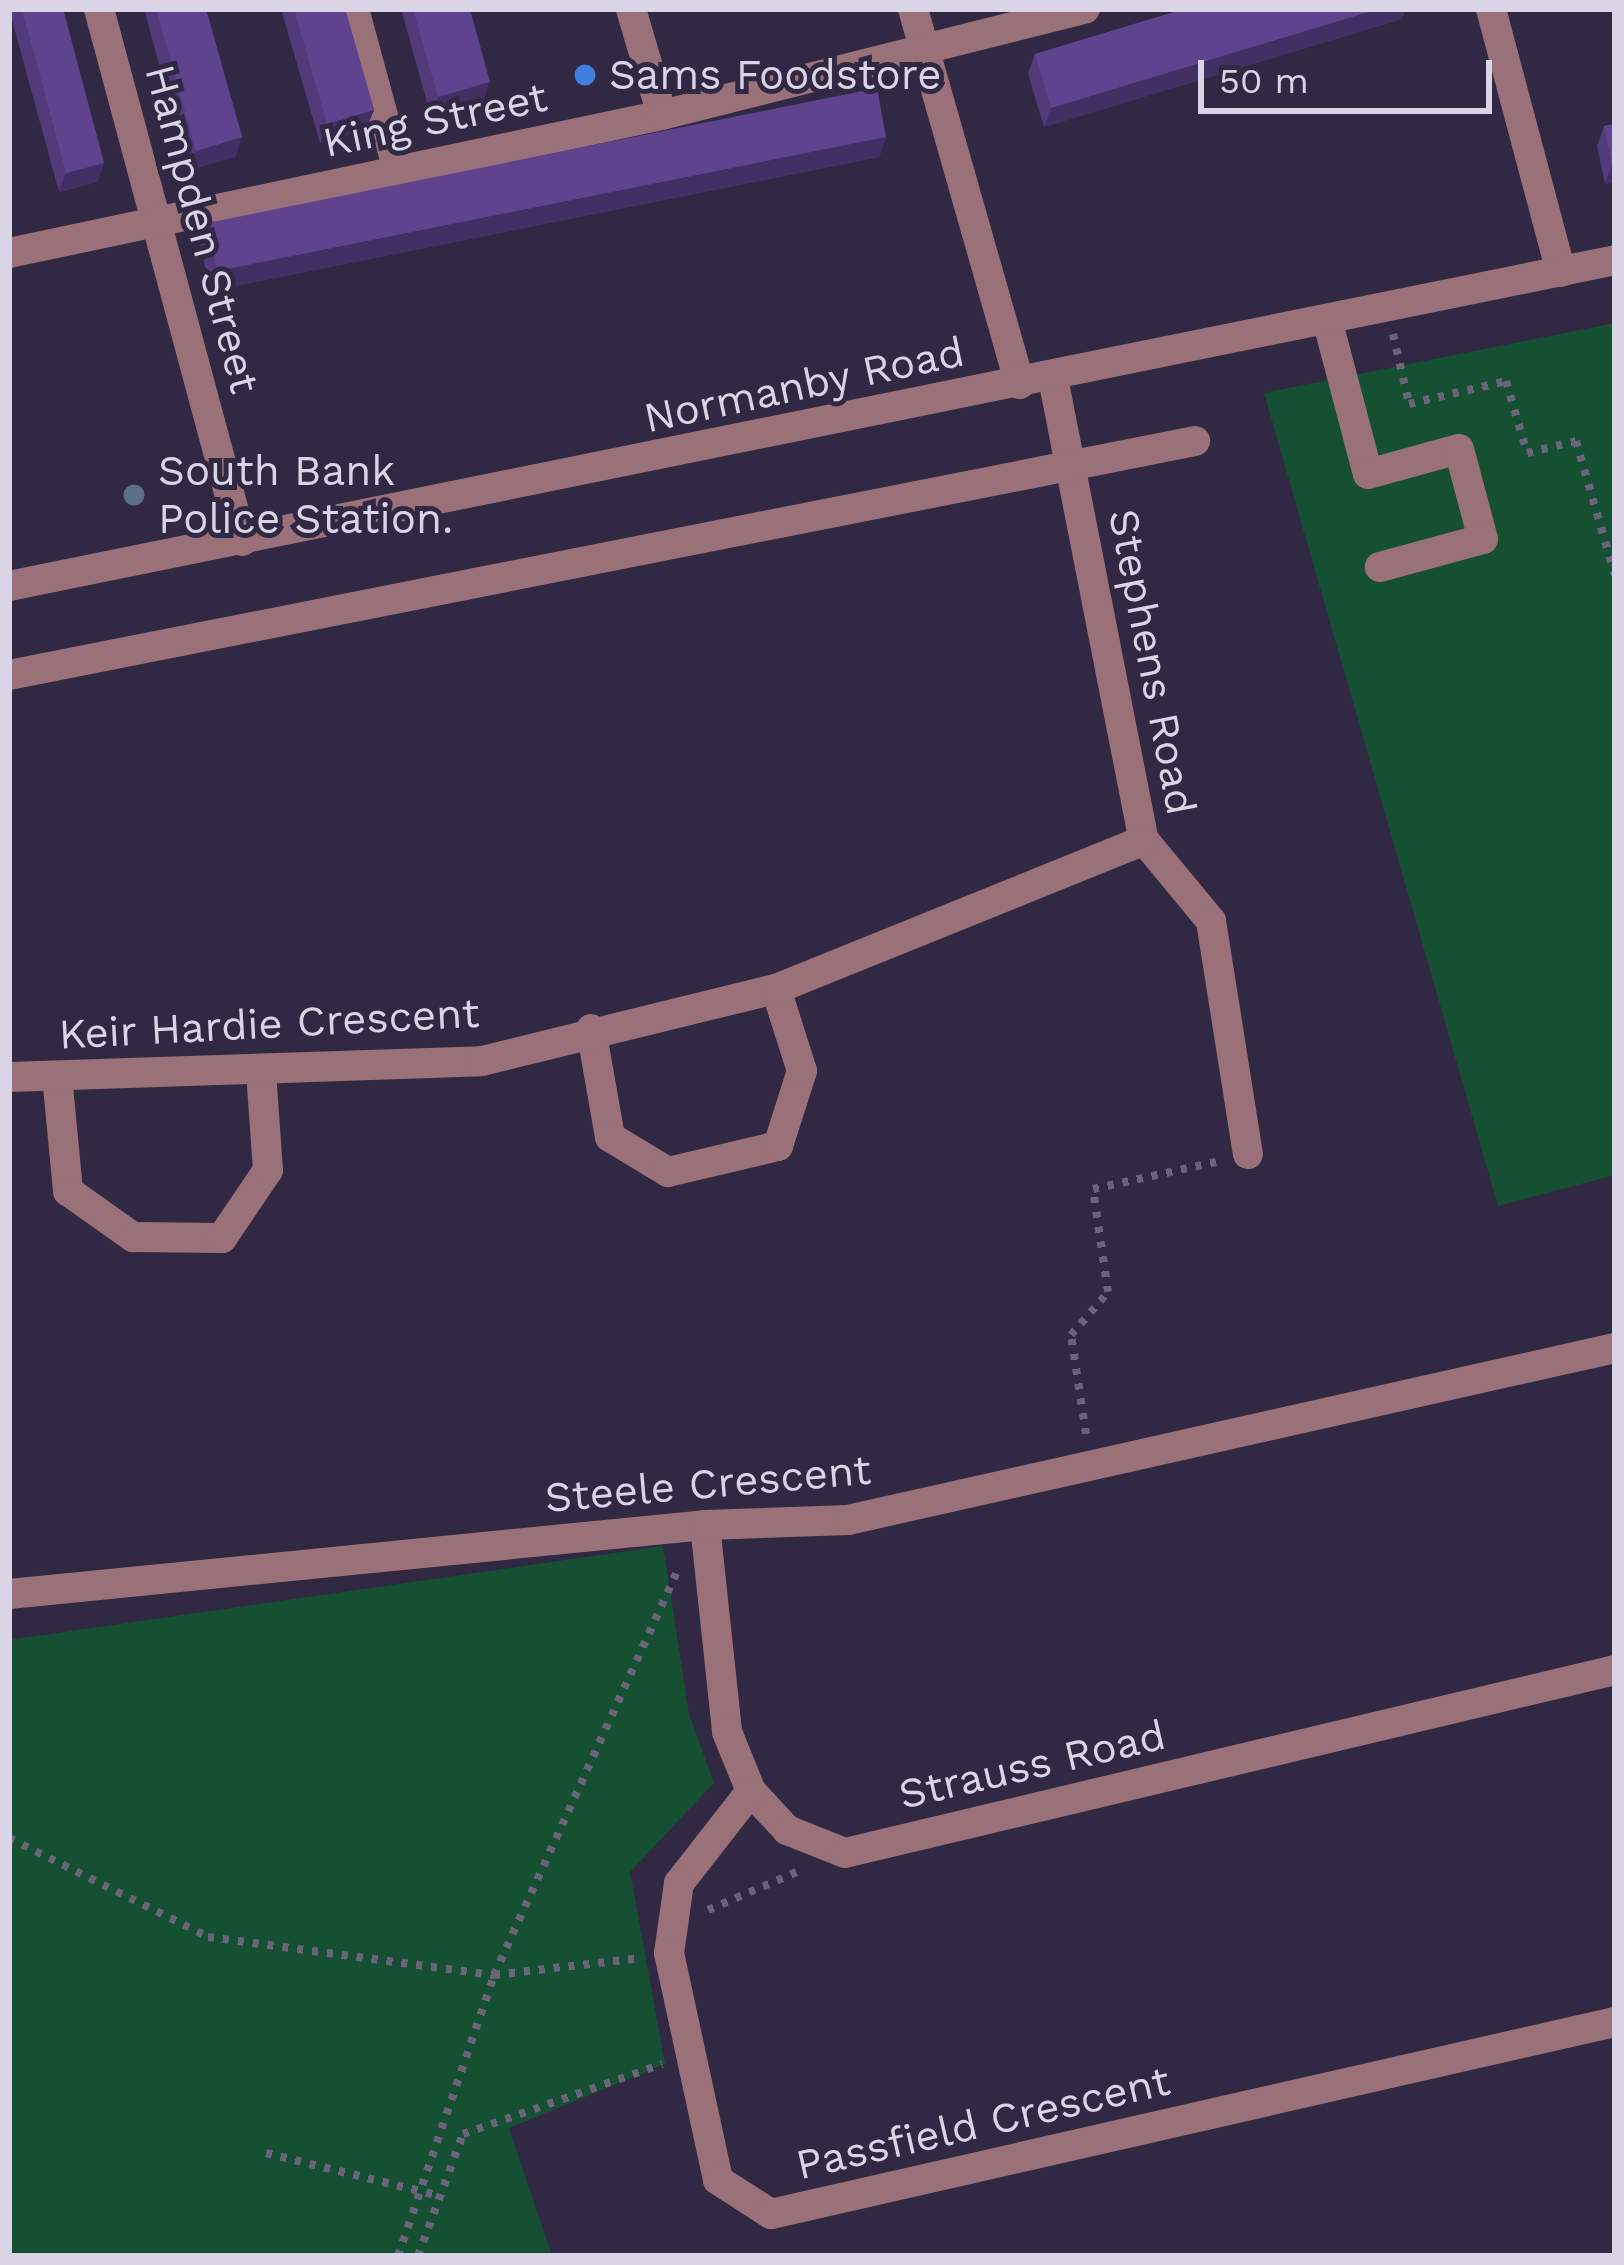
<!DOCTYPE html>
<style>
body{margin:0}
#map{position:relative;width:1624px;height:2265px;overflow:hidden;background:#312943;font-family:"Work Sans",sans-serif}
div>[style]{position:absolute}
.green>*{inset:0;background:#155033}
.path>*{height:8px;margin-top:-4px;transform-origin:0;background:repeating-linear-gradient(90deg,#6a637a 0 6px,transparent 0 15px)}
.minor>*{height:30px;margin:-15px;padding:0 15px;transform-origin:15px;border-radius:15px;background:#9a7079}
.wall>*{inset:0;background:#523a7b}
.shaded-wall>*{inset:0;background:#422f64}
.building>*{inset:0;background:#5f438f}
.dots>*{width:33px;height:33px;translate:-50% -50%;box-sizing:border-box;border:6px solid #312943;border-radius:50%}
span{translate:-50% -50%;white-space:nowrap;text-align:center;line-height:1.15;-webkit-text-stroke:10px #312943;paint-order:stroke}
.poi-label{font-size:42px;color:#d9d4e6}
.left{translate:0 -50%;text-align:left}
.street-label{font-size:42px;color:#d9d4e6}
.frame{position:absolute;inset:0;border:12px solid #d9d4e6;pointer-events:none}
.scale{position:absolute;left:1198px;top:60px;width:294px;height:54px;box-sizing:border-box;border:6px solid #d9d4e6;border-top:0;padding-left:15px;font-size:36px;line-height:42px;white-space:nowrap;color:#d9d4e6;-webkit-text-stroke:9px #312943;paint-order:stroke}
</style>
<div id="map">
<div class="green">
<div style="clip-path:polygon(1615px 323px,1615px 1175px,1498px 1206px,1264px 393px)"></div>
<div style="clip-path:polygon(663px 1546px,689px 1714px,714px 1783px,630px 1872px,665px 2064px,509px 2128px,552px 2256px,9px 2256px,9px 1640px)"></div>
</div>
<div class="path">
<div style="left:1393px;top:334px;width:72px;rotate:77.1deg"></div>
<div style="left:1409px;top:404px;width:100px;rotate:-13.3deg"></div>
<div style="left:1506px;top:381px;width:75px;rotate:73.7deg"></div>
<div style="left:1527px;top:453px;width:50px;rotate:-13.8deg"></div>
<div style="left:1576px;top:441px;width:140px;rotate:73.8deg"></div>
<div style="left:1086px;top:1434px;width:100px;rotate:-98.6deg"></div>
<div style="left:1071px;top:1335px;width:57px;rotate:-49.3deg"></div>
<div style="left:1108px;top:1292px;width:104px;rotate:-98.3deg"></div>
<div style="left:1093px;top:1189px;width:126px;rotate:-12.4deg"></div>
<div style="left:9px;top:1838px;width:222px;rotate:26.4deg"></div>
<div style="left:208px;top:1937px;width:289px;rotate:7.6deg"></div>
<div style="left:494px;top:1975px;width:148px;rotate:-6.6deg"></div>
<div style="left:708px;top:1910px;width:99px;rotate:-23.2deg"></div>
<div style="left:266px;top:2153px;width:179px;rotate:13.9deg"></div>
<div style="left:398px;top:2256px;width:297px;rotate:-71.1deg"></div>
<div style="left:494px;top:1975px;width:441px;rotate:-65.6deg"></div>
<div style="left:418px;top:2256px;width:130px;rotate:-69.8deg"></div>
<div style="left:463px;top:2134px;width:211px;rotate:-19.4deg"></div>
</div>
<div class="minor">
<div style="left:99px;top:9px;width:551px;rotate:74.95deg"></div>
<div style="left:354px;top:9px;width:168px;rotate:74.8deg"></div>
<div style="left:631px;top:9px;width:110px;rotate:73.7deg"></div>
<div style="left:913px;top:9px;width:390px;rotate:74.1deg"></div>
<div style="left:1491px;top:9px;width:272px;rotate:75.1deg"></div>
<div style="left:9px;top:253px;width:667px;rotate:-11.93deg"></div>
<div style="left:662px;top:115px;width:436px;rotate:-14.1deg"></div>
<div style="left:1328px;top:323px;width:156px;rotate:75.2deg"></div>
<div style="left:1368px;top:474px;width:94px;rotate:-15.4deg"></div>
<div style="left:1459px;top:449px;width:93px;rotate:75.1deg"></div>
<div style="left:1483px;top:539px;width:107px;rotate:164.8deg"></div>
<div style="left:1053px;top:378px;width:471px;rotate:78.9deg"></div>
<div style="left:1144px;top:840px;width:105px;rotate:50.4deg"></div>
<div style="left:1211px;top:921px;width:236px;rotate:81deg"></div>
<div style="left:9px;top:586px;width:1639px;rotate:-11.47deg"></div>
<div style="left:9px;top:675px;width:1209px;rotate:-11.16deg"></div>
<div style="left:591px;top:1029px;width:110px;rotate:80deg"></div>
<div style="left:610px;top:1137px;width:68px;rotate:31.1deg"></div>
<div style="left:668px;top:1172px;width:113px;rotate:-13.3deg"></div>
<div style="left:778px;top:1146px;width:79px;rotate:-72.3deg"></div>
<div style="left:802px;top:1071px;width:86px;rotate:-107.6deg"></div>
<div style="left:57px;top:1076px;width:116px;rotate:84.5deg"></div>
<div style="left:68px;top:1191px;width:80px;rotate:35.3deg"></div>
<div style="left:133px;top:1237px;width:89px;rotate:0.6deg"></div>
<div style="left:222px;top:1238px;width:82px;rotate:-55.9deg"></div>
<div style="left:268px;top:1170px;width:98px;rotate:-94.1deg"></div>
<div style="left:9px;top:1077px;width:473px;rotate:-1.9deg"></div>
<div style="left:482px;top:1061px;width:303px;rotate:-13.8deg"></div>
<div style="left:776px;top:989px;width:397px;rotate:-22deg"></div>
<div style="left:705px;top:1525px;width:208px;rotate:83.9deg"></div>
<div style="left:727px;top:1732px;width:64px;rotate:67.9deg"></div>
<div style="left:751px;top:1791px;width:53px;rotate:47.3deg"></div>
<div style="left:787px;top:1830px;width:62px;rotate:21.6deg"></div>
<div style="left:845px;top:1853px;width:791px;rotate:-13.37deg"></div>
<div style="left:9px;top:1594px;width:699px;rotate:-5.66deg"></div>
<div style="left:705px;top:1525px;width:143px;rotate:-2deg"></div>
<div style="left:848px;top:1520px;width:786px;rotate:-12.64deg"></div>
<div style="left:751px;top:1791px;width:117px;rotate:128deg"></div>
<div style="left:679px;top:1883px;width:71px;rotate:98.1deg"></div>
<div style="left:669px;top:1953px;width:232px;rotate:77.8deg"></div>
<div style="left:718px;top:2180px;width:63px;rotate:32.7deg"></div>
<div style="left:771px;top:2214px;width:866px;rotate:-12.82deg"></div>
</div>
<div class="wall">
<div style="clip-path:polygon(9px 9px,63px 9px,104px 163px,97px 182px,59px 192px)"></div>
<div style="clip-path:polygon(144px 9px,206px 9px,242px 137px,235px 157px,188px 170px)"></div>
<div style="clip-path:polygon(281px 9px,345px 9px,374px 110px,366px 129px,320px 143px)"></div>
<div style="clip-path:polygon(401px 9px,470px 9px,483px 101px,431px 116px)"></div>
<div style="clip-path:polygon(1184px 9px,1406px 9px,1402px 19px,1044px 127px,1028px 74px,1035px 54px)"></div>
<div style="clip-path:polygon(1615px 124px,1615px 182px,1605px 184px,1597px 146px,1604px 126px)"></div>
<div style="clip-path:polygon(886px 137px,879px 157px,210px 291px,200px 242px,207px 223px)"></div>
</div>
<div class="shaded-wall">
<div style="clip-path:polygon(1378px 9px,1406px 9px,1402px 19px,1044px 127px,1051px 108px)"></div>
<div style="clip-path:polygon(490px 82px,483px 101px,431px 116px,438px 97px)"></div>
<div style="clip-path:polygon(374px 110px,366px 129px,320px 143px,327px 124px)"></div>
<div style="clip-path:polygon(242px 137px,235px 157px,188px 170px,196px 151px)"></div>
<div style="clip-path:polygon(886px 137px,879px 157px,210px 291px,217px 271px)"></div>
<div style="clip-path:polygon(104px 163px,97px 182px,59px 192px,66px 173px)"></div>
<div style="clip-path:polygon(1615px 164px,1615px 182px,1605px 184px,1612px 165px)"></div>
</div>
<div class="building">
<div style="clip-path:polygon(22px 9px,63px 9px,104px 163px,66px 173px)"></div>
<div style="clip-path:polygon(156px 9px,206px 9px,242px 137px,196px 151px)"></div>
<div style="clip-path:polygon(294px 9px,345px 9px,374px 110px,327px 124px)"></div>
<div style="clip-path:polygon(413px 9px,470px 9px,490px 82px,438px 97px)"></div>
<div style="clip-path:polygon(1184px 9px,1378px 9px,1051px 108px,1035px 54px)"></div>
<div style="clip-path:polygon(877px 88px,886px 137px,217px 271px,207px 223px)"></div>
<div style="clip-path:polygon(1615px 124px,1615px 164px,1612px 165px,1604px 126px)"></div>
</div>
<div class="dots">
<div style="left:585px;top:75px;background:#3f7fe0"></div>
<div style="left:134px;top:495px;background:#5c6f8a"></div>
</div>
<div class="poi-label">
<span class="left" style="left:609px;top:75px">Sams Foodstore</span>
<span class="left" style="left:158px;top:495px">South Bank<br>Police Station.</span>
</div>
<div class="street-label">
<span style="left:435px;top:120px;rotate:-12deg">King Street</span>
<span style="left:202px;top:229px;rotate:75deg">Hampden Street</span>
<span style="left:804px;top:385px;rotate:-12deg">Normanby Road</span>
<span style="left:1152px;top:662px;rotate:79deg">Stephens Road</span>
<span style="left:269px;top:1024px;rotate:-3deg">Keir Hardie Crescent</span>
<span style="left:708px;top:1484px;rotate:-5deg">Steele Crescent</span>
<span style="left:1032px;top:1765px;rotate:-13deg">Strauss Road</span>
<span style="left:983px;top:2123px;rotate:-13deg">Passfield Crescent</span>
</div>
<div class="frame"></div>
<div class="scale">50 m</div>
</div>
